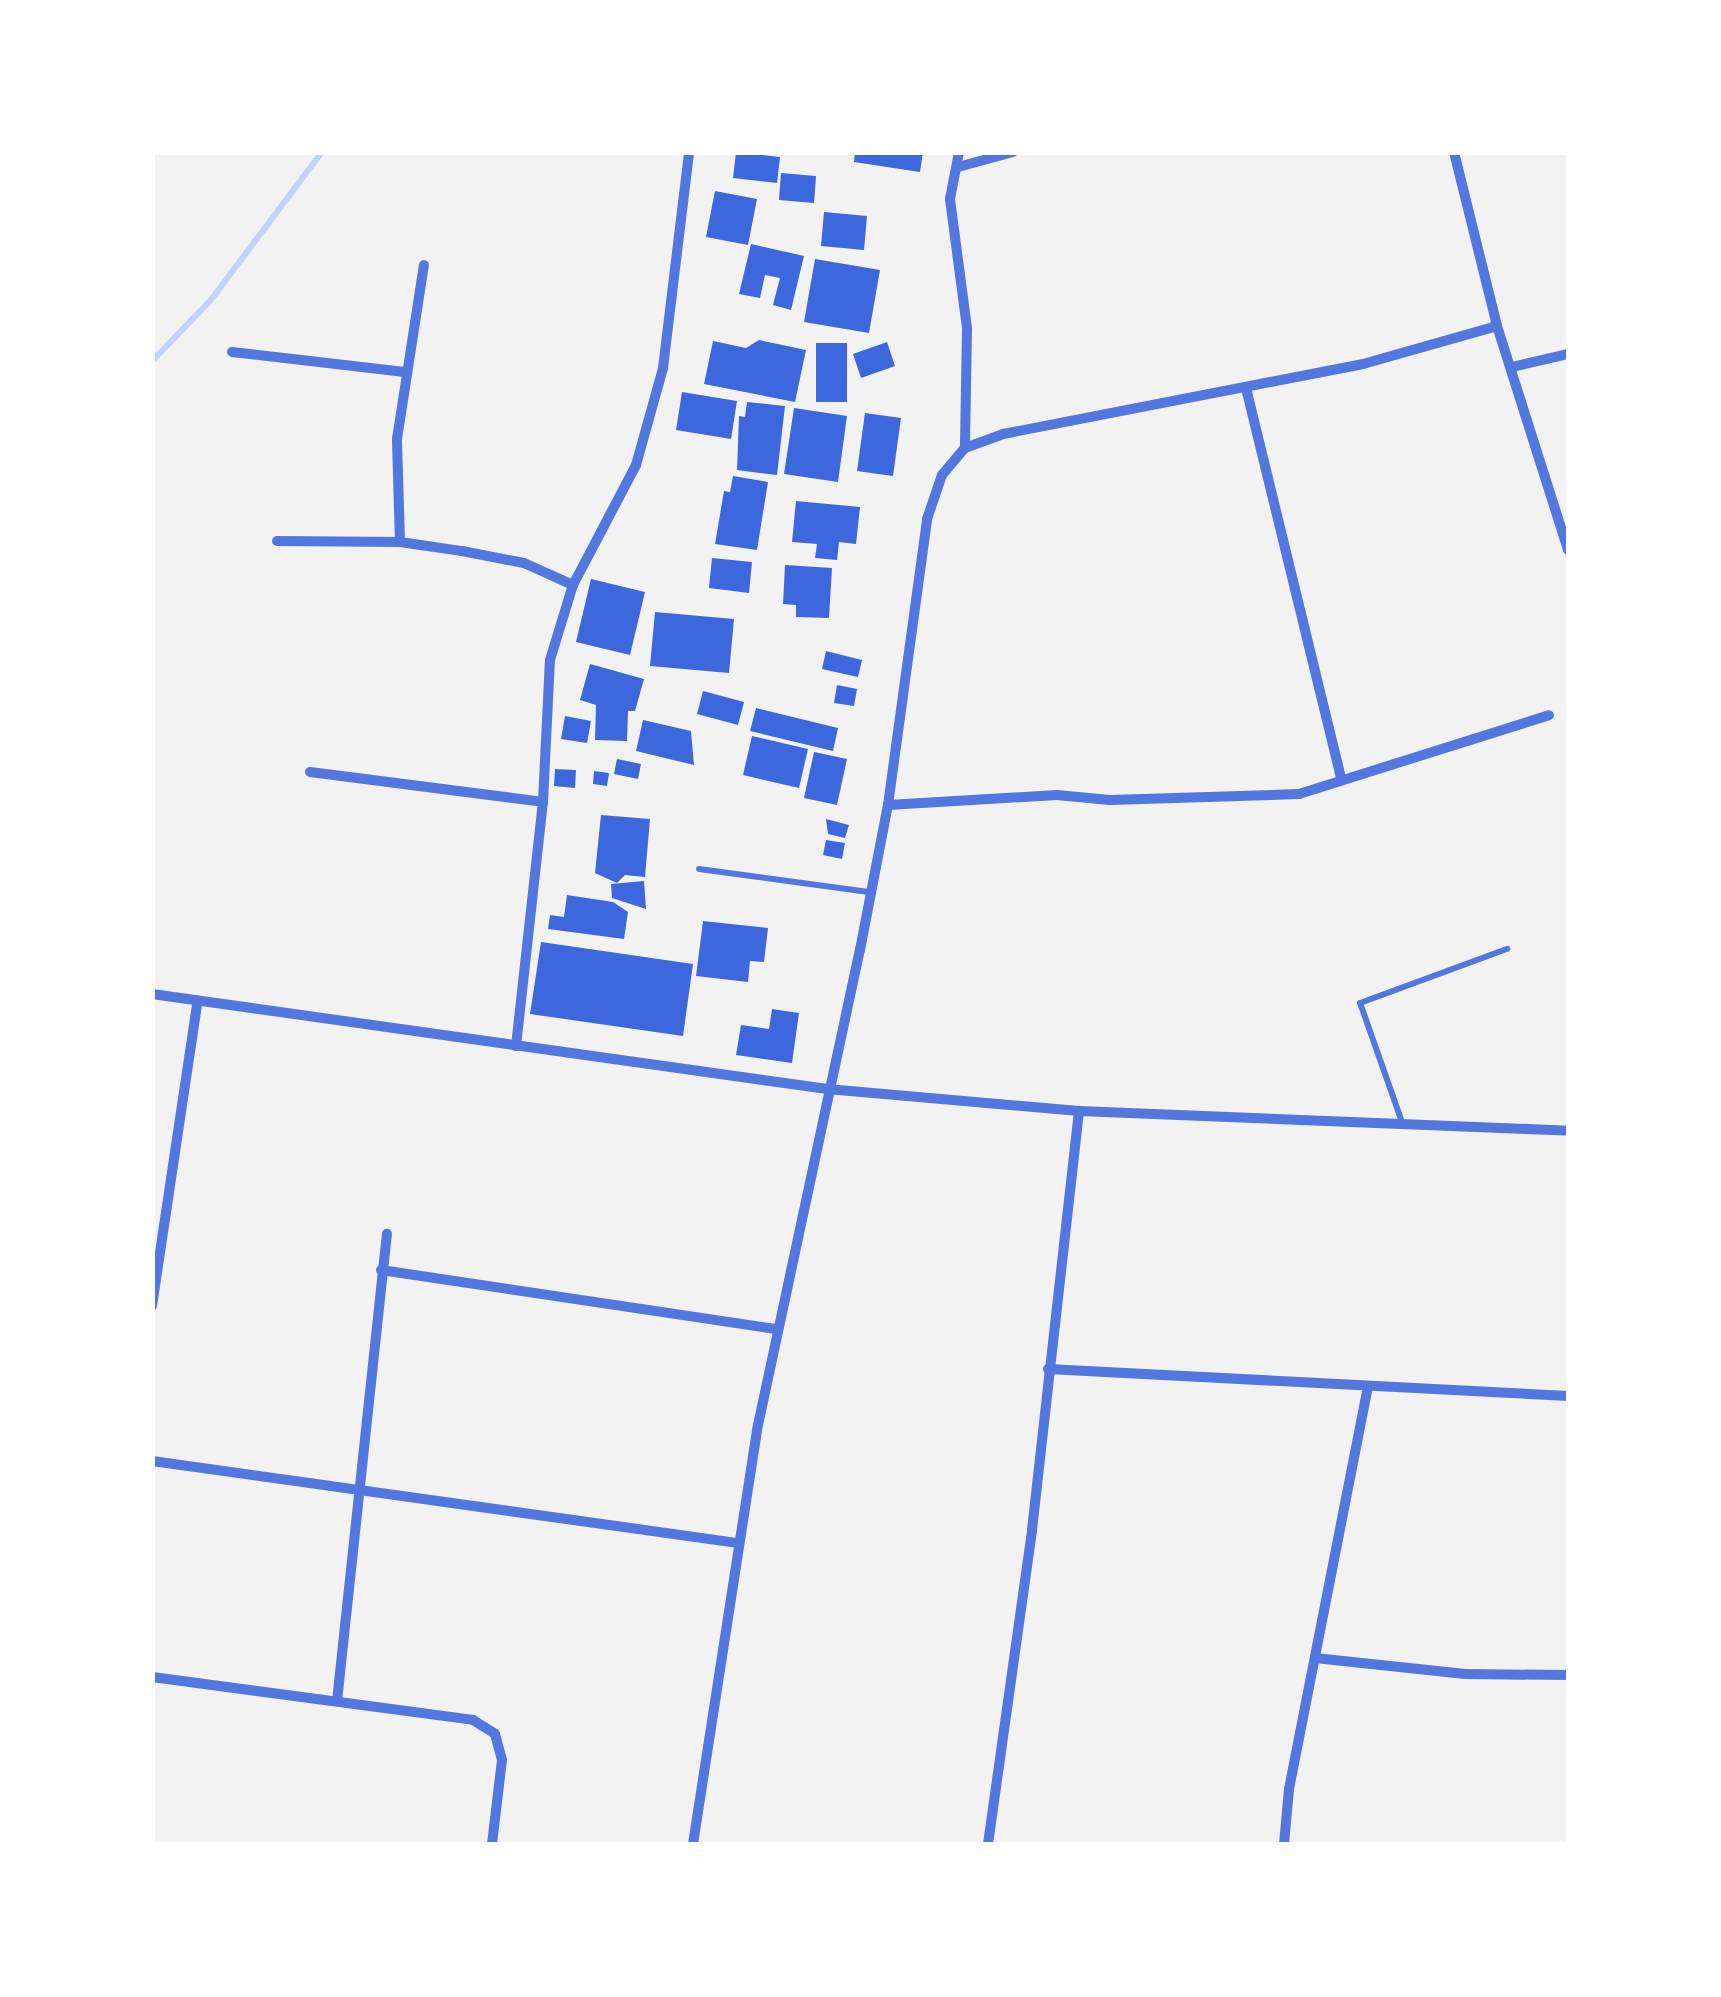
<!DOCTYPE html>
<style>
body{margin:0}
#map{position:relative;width:1721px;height:1997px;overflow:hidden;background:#f2f2f2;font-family:"Work Sans",sans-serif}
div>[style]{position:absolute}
.stream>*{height:6px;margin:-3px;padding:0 3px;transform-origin:3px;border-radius:3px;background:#bfd3fe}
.building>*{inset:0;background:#3d67dc}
.service>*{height:6px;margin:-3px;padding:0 3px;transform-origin:3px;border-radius:3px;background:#5277de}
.minor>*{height:10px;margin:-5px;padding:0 5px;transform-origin:5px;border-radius:5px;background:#5277de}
span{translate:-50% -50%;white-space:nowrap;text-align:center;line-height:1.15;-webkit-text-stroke:10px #fff;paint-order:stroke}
.frame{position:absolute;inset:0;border:155px solid #fff;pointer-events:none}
</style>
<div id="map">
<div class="stream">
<div style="left:152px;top:361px;width:83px;rotate:-46deg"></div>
<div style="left:210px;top:301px;width:186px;rotate:-53.1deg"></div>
</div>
<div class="building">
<div style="clip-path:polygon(736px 152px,780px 157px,777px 183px,733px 178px)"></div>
<div style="clip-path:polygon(855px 152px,923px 152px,920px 172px,854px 162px)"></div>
<div style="clip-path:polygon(781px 173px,816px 176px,814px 203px,779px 200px)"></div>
<div style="clip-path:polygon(715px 191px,757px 199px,748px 245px,706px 237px)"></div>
<div style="clip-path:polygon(824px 212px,867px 216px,864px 250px,821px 246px)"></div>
<div style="clip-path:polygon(751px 244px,804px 256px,791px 310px,773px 305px,780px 278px,765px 275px,760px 298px,739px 294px)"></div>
<div style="clip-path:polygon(815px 259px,880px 270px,869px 333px,804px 322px)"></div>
<div style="clip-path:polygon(759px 340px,806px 350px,795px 402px,704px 384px,713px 341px,746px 348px)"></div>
<div style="clip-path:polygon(887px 342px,895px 366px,861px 378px,853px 354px)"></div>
<div style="clip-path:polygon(816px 343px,847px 343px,847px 402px,816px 402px)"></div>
<div style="clip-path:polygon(682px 392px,737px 401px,731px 439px,676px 430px)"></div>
<div style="clip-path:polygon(747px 402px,785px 406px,777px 475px,737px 470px,739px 416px,745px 417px)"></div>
<div style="clip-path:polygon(794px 408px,847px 416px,838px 482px,784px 474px)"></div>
<div style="clip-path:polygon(865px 413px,901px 418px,893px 476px,857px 471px)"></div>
<div style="clip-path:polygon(733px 476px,768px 482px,757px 550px,715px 544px,724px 491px,730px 492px)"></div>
<div style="clip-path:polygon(796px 501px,860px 507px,856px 544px,839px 542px,837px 560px,815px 558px,817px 544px,792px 542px)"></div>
<div style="clip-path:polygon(712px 558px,752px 562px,749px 593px,709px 588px)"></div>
<div style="clip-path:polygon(785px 565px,832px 568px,829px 618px,796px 617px,796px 605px,783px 604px)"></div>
<div style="clip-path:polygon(591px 579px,645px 592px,630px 655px,576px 642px)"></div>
<div style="clip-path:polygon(655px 612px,734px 619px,729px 673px,650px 666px)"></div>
<div style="clip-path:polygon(826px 651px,862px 660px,858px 677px,822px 669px)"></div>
<div style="clip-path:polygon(590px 664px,644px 679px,635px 711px,628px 711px,627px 741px,595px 740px,596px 705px,580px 700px)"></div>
<div style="clip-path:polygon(837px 685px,857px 689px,854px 706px,834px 703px)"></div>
<div style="clip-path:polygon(703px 691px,744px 702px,738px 725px,697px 714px)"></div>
<div style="clip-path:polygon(756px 708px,838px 728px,833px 751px,750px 731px)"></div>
<div style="clip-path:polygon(565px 716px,591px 721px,587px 743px,561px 739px)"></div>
<div style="clip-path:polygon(643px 720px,691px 731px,694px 765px,636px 751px)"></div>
<div style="clip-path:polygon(752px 736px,808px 749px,799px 788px,743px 775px)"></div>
<div style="clip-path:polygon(814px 752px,847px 759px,837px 805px,804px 798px)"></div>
<div style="clip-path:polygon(617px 759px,641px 764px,638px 779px,614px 774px)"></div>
<div style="clip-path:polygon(555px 769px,576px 770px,575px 788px,554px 786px)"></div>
<div style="clip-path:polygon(594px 771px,609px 773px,607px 786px,593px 784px)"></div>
<div style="clip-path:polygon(601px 815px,650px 819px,645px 877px,625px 875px,617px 883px,595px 873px)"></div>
<div style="clip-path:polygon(826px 819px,849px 825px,845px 838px,828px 834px)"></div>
<div style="clip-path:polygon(826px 840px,845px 843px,842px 859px,823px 855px)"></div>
<div style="clip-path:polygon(644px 881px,646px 909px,612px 898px,611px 884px)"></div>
<div style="clip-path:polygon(567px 895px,613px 902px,628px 912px,624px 939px,548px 929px,550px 915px,564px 917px)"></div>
<div style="clip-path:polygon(703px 921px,768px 928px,764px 962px,750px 961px,748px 982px,696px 976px)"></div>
<div style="clip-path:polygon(541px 942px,693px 964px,683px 1036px,530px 1014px)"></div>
<div style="clip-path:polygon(772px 1009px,799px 1013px,792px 1063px,736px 1055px,741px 1025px,769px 1029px)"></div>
</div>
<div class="service">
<div style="left:699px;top:869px;width:173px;rotate:7.7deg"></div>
<div style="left:1402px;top:1122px;width:126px;rotate:-109.4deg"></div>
<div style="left:1360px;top:1003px;width:157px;rotate:-20.2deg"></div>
</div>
<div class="minor">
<div style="left:959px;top:152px;width:48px;rotate:100.8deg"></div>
<div style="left:950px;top:199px;width:131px;rotate:82.5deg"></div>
<div style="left:967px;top:329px;width:119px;rotate:91deg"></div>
<div style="left:1454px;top:152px;width:179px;rotate:76.1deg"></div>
<div style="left:1497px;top:326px;width:235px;rotate:72.4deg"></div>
<div style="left:958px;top:167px;width:57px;rotate:-15.3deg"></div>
<div style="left:232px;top:352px;width:174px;rotate:6.6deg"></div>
<div style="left:1512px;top:367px;width:57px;rotate:-13.1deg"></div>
<div style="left:1246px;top:388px;width:402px;rotate:76.3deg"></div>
<div style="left:277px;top:541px;width:123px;rotate:0.5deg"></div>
<div style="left:400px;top:542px;width:63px;rotate:8.3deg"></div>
<div style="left:462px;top:551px;width:63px;rotate:11deg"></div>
<div style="left:524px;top:563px;width:54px;rotate:24.2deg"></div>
<div style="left:400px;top:542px;width:103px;rotate:-91.7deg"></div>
<div style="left:397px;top:439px;width:176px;rotate:-81.2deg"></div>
<div style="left:310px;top:772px;width:235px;rotate:7.3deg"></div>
<div style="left:888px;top:805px;width:169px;rotate:-3.4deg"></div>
<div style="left:1057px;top:795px;width:53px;rotate:5.4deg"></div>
<div style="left:1110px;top:800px;width:189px;rotate:-1.8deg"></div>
<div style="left:1299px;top:794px;width:262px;rotate:-17.5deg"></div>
<div style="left:152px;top:994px;width:682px;rotate:8.01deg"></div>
<div style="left:827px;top:1089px;width:253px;rotate:5deg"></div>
<div style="left:1079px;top:1111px;width:489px;rotate:2.3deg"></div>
<div style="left:516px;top:1046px;width:245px;rotate:-83.7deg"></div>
<div style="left:543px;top:802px;width:142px;rotate:-87.2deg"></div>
<div style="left:550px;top:660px;width:78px;rotate:-73deg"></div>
<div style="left:573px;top:585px;width:136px;rotate:-62.3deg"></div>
<div style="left:636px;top:465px;width:101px;rotate:-74.4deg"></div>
<div style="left:663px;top:368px;width:218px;rotate:-83.1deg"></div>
<div style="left:381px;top:1270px;width:401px;rotate:8.5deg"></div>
<div style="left:152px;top:1306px;width:309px;rotate:-81.5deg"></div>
<div style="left:1048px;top:1369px;width:521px;rotate:2.97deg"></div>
<div style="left:152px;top:1461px;width:592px;rotate:7.97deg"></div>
<div style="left:1315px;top:1658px;width:151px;rotate:6.1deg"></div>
<div style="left:1465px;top:1674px;width:103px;rotate:0.6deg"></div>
<div style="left:152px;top:1677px;width:324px;rotate:7.6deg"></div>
<div style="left:473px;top:1720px;width:26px;rotate:32deg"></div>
<div style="left:495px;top:1734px;width:27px;rotate:75deg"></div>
<div style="left:502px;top:1760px;width:85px;rotate:96.8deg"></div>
<div style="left:337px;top:1701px;width:470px;rotate:-83.9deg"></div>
<div style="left:693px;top:1844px;width:424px;rotate:-81.2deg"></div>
<div style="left:758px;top:1425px;width:486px;rotate:-77.9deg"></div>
<div style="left:860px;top:950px;width:148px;rotate:-79.1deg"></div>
<div style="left:888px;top:805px;width:289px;rotate:-82.2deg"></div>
<div style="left:927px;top:519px;width:46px;rotate:-71.2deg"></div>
<div style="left:942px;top:475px;width:35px;rotate:-50deg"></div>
<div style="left:965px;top:448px;width:40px;rotate:-20.2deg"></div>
<div style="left:1003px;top:434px;width:367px;rotate:-11deg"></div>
<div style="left:1363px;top:364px;width:139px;rotate:-15.8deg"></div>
<div style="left:988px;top:1844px;width:317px;rotate:-82deg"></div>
<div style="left:1032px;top:1530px;width:422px;rotate:-83.6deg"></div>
<div style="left:1284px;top:1844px;width:55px;rotate:-84.8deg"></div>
<div style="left:1289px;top:1789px;width:407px;rotate:-78.9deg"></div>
</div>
<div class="frame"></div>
</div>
